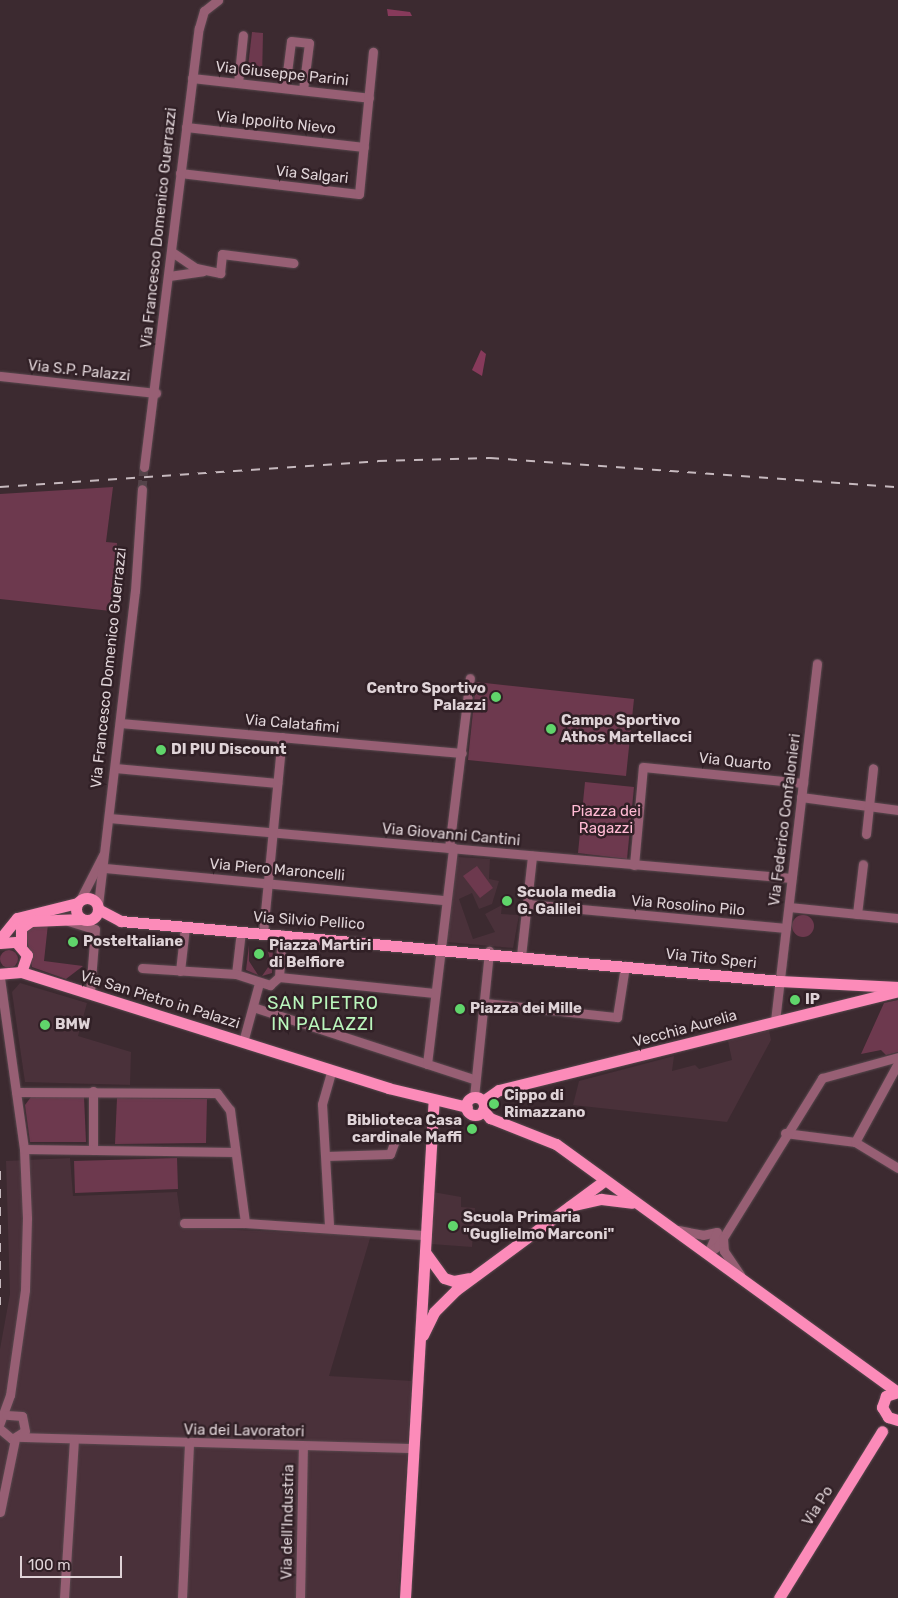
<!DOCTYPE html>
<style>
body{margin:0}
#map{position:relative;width:898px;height:1598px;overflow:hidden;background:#3c2a30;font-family:Rubik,sans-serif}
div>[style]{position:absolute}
.built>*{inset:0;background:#4a313a}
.green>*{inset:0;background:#6d394e}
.round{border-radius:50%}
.water>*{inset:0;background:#873a5b}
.minor-tunnel>*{height:9px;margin-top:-4.5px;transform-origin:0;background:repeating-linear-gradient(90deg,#544349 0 9px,transparent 0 13.5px)}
.roads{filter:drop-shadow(0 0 1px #59484e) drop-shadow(0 0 1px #59484e)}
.minor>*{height:9px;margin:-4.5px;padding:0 4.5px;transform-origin:4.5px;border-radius:4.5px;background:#975f74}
.major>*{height:11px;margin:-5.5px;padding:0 5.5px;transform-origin:5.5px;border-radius:5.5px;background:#fc8bb9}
.major>.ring{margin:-5.5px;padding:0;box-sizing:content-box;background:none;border:11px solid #fc8bb9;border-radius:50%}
.rail>*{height:2px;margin-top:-1px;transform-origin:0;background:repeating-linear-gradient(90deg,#c6b9be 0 9px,transparent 0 18px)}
.dots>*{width:14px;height:14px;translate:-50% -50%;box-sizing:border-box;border:2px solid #312026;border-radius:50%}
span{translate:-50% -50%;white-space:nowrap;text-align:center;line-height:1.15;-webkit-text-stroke:5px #312026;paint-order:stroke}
.street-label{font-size:15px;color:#dfd3d7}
.poi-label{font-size:15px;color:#dfd3d7;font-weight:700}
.right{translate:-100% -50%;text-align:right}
.left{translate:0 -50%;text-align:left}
.park-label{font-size:15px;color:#ffbad3}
.quarter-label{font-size:18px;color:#baf6bc;letter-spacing:1px}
.scale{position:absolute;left:20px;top:1556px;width:102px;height:22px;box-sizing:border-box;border:2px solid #dfd3d7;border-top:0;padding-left:6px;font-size:15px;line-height:18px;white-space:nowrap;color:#dfd3d7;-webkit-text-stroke:4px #312026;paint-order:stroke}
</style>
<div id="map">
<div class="built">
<div style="clip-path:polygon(457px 857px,490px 859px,489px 879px,499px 881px,492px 904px,479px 909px,472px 893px,459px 899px,473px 939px,495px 932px,485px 914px,502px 905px,501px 914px,519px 915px,513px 948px,447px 942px)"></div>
<div style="clip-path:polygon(20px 983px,87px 1003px,78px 1036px,131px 1052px,130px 1085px,25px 1082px,12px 992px)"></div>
<div style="clip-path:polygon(769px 1030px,771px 1040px,727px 1122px,573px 1105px,579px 1081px,674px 1056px,672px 1071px,695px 1065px,699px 1069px,732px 1060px,728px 1041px)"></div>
<div style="clip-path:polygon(70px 1158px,73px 1196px,177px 1192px,182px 1228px,371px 1235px,329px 1376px,412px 1381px,398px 1598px,0 1598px,0 1349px,10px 1294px,6px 1161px)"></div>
<div style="clip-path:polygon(433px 1192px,461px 1197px,461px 1207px,475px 1208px,472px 1247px,431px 1244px)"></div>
</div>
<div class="green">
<div style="clip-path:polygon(252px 32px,263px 33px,262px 78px,247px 76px)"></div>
<div style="clip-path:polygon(113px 487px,106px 542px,117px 543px,113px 592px,122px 595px,120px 612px,0 599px,0 494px)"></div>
<div style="clip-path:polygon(476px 682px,634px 699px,626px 776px,468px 760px)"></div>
<div style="clip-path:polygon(585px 782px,634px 787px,627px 859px,578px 853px)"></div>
<div style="clip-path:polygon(477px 866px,493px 888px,480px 898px,463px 876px)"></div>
<div class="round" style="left:792px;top:915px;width:22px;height:22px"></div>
<div style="clip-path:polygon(48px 924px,44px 961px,83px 966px,66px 979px,32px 967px,25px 927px)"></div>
<div style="clip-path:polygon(249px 945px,249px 961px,258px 975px,246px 970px)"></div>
<div style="clip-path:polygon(273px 947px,272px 973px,262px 976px,271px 963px,268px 952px)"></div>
<div class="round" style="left:0;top:950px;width:18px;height:18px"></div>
<div style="clip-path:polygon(898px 1000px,898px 1052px,886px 1055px,881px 1050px,861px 1054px,884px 1003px)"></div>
<div style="clip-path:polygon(31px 1097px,84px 1097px,86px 1142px,30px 1142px,25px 1105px)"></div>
<div style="clip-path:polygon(117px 1098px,207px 1099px,206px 1143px,115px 1144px)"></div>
<div style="clip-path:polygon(177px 1158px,178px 1189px,75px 1193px,74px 1161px)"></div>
</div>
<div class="water">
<div style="clip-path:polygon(387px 9px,410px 12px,412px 16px,388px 16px)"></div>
<div style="clip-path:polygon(481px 350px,486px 354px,482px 376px,472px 370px)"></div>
</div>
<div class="minor-tunnel">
<div style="left:142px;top:489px;width:22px;rotate:-85deg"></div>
</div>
<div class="roads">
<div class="minor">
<div style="left:192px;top:78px;width:178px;rotate:6.4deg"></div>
<div style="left:238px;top:83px;width:48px;rotate:-84.1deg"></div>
<div style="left:285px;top:88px;width:47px;rotate:-82.7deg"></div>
<div style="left:291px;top:41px;width:18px;rotate:6deg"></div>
<div style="left:309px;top:43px;width:47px;rotate:97.3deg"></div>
<div style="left:186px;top:127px;width:179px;rotate:6.4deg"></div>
<div style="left:180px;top:173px;width:180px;rotate:6.7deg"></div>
<div style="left:359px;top:194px;width:143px;rotate:-84.4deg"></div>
<div style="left:172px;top:252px;width:29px;rotate:34deg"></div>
<div style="left:196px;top:268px;width:25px;rotate:12deg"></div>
<div style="left:220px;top:273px;width:19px;rotate:-84deg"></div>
<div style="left:222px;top:254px;width:72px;rotate:7.2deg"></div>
<div style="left:169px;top:276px;width:34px;rotate:-8deg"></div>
<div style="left:0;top:376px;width:157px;rotate:6.2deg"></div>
<div style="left:144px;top:467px;width:442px;rotate:-82.9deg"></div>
<div style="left:199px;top:28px;width:18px;rotate:-74deg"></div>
<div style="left:204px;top:11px;width:18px;rotate:-38deg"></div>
<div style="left:120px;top:723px;width:343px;rotate:5deg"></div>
<div style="left:115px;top:768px;width:163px;rotate:5.3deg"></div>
<div style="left:801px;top:797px;width:98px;rotate:7.6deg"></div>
<div style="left:109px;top:818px;width:685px;rotate:5.03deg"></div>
<div style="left:866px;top:834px;width:66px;rotate:-83.9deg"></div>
<div style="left:449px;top:848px;width:171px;rotate:-83deg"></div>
<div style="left:634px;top:865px;width:98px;rotate:-84.8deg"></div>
<div style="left:643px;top:767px;width:161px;rotate:5.7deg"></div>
<div style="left:105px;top:868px;width:342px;rotate:5.4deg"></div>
<div style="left:80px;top:900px;width:51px;rotate:-62.9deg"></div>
<div style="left:527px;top:904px;width:260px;rotate:5.3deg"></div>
<div style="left:98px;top:905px;width:316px;rotate:-83.3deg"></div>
<div style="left:135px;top:591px;width:102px;rotate:-86.1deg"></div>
<div style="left:789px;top:907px;width:110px;rotate:5.8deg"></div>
<div style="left:857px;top:914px;width:50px;rotate:-83.2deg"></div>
<div style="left:68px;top:921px;width:28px;rotate:17deg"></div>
<div style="left:95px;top:929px;width:64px;rotate:94.5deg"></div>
<div style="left:241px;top:931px;width:43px;rotate:96.6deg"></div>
<div style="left:236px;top:974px;width:36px;rotate:18deg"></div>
<div style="left:270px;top:985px;width:12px;rotate:-42deg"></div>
<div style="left:279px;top:977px;width:43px;rotate:-86deg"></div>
<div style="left:263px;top:933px;width:197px;rotate:-84.5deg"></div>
<div style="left:521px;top:956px;width:101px;rotate:-83.7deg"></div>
<div style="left:142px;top:968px;width:94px;rotate:3.7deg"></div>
<div style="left:180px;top:971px;width:44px;rotate:-83.5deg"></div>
<div style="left:279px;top:977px;width:156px;rotate:5.9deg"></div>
<div style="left:0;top:978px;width:173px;rotate:82deg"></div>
<div style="left:24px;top:1149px;width:69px;rotate:87.5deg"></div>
<div style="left:27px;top:1218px;width:72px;rotate:91.6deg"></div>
<div style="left:25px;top:1290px;width:106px;rotate:98.1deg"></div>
<div style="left:10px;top:1395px;width:30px;rotate:110deg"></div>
<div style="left:485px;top:1003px;width:133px;rotate:6.1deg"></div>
<div style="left:617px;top:1017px;width:52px;rotate:-81.1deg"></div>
<div style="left:253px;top:1007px;width:231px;rotate:18.1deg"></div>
<div style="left:775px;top:1021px;width:360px;rotate:-83.3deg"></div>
<div style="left:243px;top:1042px;width:61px;rotate:-74.8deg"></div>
<div style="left:427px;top:1064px;width:218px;rotate:-83.1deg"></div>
<div style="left:93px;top:1091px;width:59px;rotate:90deg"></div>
<div style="left:16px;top:1092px;width:201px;rotate:0.3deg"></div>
<div style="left:217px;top:1093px;width:21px;rotate:53deg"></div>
<div style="left:230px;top:1110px;width:114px;rotate:82.4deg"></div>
<div style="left:245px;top:1223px;width:178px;rotate:3.9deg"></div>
<div style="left:474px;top:1097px;width:147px;rotate:-84.1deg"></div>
<div style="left:785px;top:1133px;width:71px;rotate:7.3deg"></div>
<div style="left:855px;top:1142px;width:50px;rotate:31.2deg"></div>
<div style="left:855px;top:1142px;width:90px;rotate:-61.4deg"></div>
<div style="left:24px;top:1149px;width:211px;rotate:0.8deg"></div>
<div style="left:326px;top:1156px;width:64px;rotate:-1.8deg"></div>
<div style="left:390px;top:1154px;width:15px;rotate:-70deg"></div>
<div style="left:184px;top:1223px;width:61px"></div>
<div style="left:329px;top:1225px;width:121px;rotate:-93.3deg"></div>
<div style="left:322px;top:1104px;width:35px;rotate:-74deg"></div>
<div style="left:678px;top:1230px;width:25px;rotate:11deg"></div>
<div style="left:703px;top:1235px;width:13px;rotate:-13deg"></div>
<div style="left:717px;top:1232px;width:23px;rotate:113deg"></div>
<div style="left:708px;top:1253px;width:12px;rotate:-35deg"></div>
<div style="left:718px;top:1246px;width:198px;rotate:-58.2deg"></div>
<div style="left:822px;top:1078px;width:79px;rotate:-15.4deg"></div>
<div style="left:723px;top:1238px;width:13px;rotate:86deg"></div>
<div style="left:724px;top:1251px;width:29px;rotate:56deg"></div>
<div style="left:0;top:1429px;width:16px;rotate:40deg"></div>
<div style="left:12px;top:1439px;width:15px;rotate:-32deg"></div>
<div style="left:25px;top:1431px;width:15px;rotate:-101deg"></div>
<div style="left:22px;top:1416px;width:16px;rotate:-176deg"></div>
<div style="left:20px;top:1437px;width:394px;rotate:1.6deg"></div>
<div style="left:0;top:1512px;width:75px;rotate:-78.4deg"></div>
<div style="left:64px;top:1598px;width:158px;rotate:-86.4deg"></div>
<div style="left:182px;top:1598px;width:154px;rotate:-87.4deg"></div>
<div style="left:300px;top:1598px;width:152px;rotate:-88.9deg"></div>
</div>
<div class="major">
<div class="ring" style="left:76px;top:898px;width:11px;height:11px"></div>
<div style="left:98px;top:909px;width:26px;rotate:28deg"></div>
<div style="left:121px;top:921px;width:662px;rotate:5.2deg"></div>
<div style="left:780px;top:981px;width:118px;rotate:2.9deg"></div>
<div style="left:0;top:939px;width:27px;rotate:-51deg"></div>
<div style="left:17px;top:918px;width:62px;rotate:-14deg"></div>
<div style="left:0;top:943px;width:16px;rotate:-4deg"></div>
<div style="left:16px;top:942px;width:17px;rotate:50deg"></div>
<div style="left:27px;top:955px;width:18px;rotate:109deg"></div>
<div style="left:21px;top:972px;width:21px;rotate:175deg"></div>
<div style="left:21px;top:945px;width:17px;rotate:-90deg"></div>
<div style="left:21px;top:928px;width:12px;rotate:-35deg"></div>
<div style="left:31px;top:921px;width:51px;rotate:-2.2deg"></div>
<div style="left:21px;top:972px;width:385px;rotate:17.5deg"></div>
<div style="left:388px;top:1088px;width:81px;rotate:13.5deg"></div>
<div class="ring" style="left:466px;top:1097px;width:7px;height:7px"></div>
<div style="left:483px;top:1101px;width:19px;rotate:-35deg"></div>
<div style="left:499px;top:1090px;width:411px;rotate:-13.9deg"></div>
<div style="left:483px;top:1110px;width:11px;rotate:49deg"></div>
<div style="left:490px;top:1118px;width:71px;rotate:21.5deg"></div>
<div style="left:556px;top:1144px;width:422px;rotate:36deg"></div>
<div style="left:570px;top:1206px;width:32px;rotate:-13deg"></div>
<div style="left:601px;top:1199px;width:31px;rotate:7deg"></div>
<div style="left:425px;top:1252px;width:32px;rotate:54deg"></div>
<div style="left:444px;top:1278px;width:10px;rotate:17deg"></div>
<div style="left:454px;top:1281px;width:15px;rotate:-11deg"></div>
<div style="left:423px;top:1335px;width:25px;rotate:-64deg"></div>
<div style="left:434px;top:1312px;width:31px;rotate:-45deg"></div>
<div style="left:456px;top:1290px;width:185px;rotate:-36.4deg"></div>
<div style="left:898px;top:1392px;width:13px;rotate:162deg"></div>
<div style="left:886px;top:1396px;width:12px;rotate:110deg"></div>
<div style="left:882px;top:1407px;width:12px;rotate:59deg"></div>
<div style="left:888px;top:1417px;width:10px;rotate:17deg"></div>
<div style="left:405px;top:1598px;width:498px;rotate:-86.7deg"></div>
<div style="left:779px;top:1598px;width:196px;rotate:-58.3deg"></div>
</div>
</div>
<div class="rail">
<div style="left:0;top:487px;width:379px;rotate:-3.9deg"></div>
<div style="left:378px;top:461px;width:112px;rotate:-1.5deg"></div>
<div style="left:490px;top:458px;width:409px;rotate:4.1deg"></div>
<div style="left:0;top:1171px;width:134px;rotate:90deg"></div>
</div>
<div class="dots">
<div style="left:496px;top:697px;background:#60d56b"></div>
<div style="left:551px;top:729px;background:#60d56b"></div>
<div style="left:161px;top:750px;background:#60d56b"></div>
<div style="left:507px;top:901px;background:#60d56b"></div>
<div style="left:73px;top:942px;background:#60d56b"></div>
<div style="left:259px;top:954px;background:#60d56b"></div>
<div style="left:795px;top:1000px;background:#60d56b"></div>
<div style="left:460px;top:1009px;background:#60d56b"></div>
<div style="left:45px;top:1025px;background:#60d56b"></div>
<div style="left:494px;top:1104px;background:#60d56b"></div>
<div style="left:472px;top:1129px;background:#60d56b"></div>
<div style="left:453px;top:1226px;background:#60d56b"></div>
</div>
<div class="street-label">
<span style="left:282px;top:74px;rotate:6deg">Via Giuseppe Parini</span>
<span style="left:276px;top:123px;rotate:6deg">Via Ippolito Nievo</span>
<span style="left:312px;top:175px;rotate:6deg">Via Salgari</span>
<span style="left:159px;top:228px;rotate:-84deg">Via Francesco Domenico Guerrazzi</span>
<span style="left:79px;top:371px;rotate:6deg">Via S.P. Palazzi</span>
<span style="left:109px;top:668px;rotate:-84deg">Via Francesco Domenico Guerrazzi</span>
<span style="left:292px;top:724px;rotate:5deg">Via Calatafimi</span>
<span style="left:735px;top:762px;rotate:6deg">Via Quarto</span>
<span style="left:785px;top:820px;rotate:-83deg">Via Federico Confalonieri</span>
<span style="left:451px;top:835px;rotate:5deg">Via Giovanni Cantini</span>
<span style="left:277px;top:870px;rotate:5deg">Via Piero Maroncelli</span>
<span style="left:688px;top:906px;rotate:5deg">Via Rosolino Pilo</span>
<span style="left:309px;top:921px;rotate:4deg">Via Silvio Pellico</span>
<span style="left:711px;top:959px;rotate:6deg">Via Tito Speri</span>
<span style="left:160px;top:1000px;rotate:17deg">Via San Pietro in Palazzi</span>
<span style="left:685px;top:1029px;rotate:-15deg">Vecchia Aurelia</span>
<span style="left:244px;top:1431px;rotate:1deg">Via dei Lavoratori</span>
<span style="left:818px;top:1506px;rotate:-58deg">Via Po</span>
<span style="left:288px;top:1522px;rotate:-89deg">Via dell'Industria</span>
</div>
<div class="poi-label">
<span class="right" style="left:486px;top:697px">Centro Sportivo<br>Palazzi</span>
<span class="left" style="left:561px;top:729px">Campo Sportivo<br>Athos Martellacci</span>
<span class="left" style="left:171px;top:750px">DI PIU Discount</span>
<span class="left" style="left:517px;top:901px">Scuola media<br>G. Galilei</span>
<span class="left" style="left:83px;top:942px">PosteItaliane</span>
<span class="left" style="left:269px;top:954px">Piazza Martiri<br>di Belfiore</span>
<span class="left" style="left:805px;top:1000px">IP</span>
<span class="left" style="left:470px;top:1009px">Piazza dei Mille</span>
<span class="left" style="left:55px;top:1025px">BMW</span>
<span class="left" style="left:504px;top:1104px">Cippo di<br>Rimazzano</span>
<span class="right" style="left:462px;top:1129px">Biblioteca Casa<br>cardinale Maffi</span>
<span class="left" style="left:463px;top:1226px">Scuola Primaria<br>"Guglielmo Marconi"</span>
</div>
<div class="park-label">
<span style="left:606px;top:820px">Piazza dei<br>Ragazzi</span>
</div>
<div class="quarter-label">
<span style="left:323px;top:1014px">SAN PIETRO<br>IN PALAZZI</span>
</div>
<div class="scale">100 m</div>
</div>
